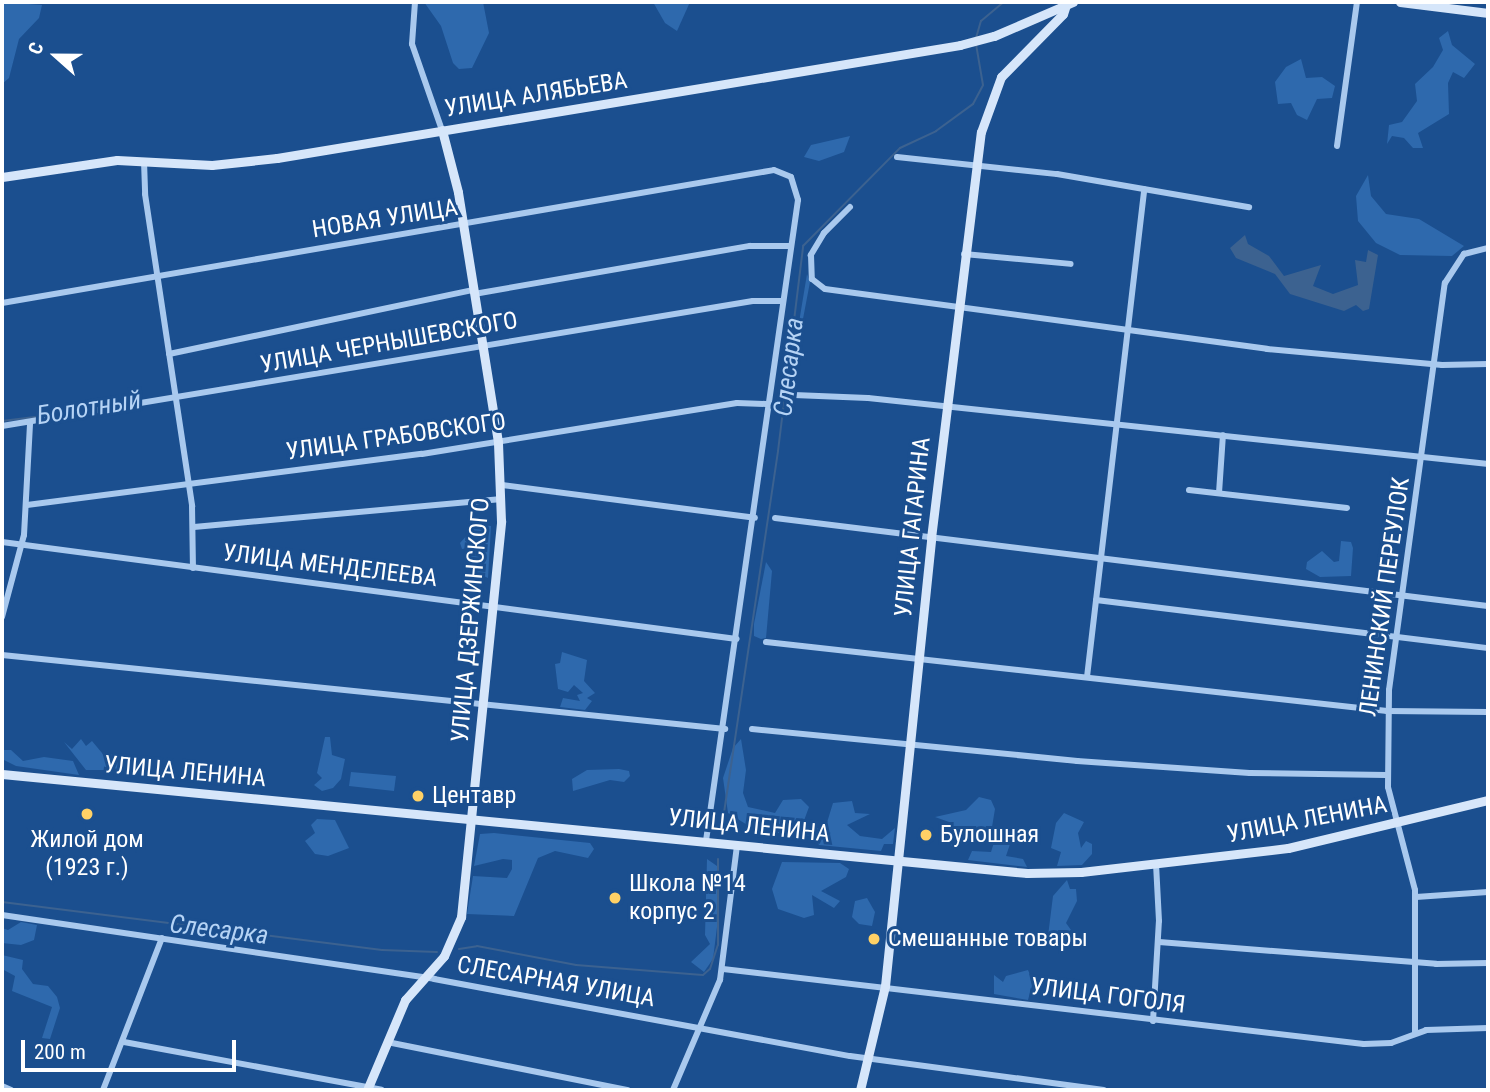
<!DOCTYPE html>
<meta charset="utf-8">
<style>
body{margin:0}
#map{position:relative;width:1490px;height:1092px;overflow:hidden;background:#1b4f8f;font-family:"Roboto Condensed",sans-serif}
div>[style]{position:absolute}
.green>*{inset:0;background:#2e69ad}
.water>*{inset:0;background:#3c6290}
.stream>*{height:2px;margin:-1px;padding:0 1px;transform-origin:1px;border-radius:1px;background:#3c6290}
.minor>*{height:6px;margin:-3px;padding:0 3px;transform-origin:3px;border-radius:3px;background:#a9c9ee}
.secondary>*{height:9px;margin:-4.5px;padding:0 4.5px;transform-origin:4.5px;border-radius:4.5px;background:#d6e6fa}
.dots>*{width:19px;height:19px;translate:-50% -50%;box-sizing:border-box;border:4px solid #1b4f8f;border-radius:50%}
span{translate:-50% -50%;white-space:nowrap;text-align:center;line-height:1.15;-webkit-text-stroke:6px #1b4f8f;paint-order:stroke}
.street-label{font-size:24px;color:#fff}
.poi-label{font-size:24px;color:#fff}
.left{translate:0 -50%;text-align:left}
.water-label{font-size:26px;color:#b5d3f5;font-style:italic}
.frame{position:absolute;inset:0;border:4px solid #fff;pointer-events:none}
.north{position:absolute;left:21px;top:21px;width:70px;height:70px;-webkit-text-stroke:5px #1b4f8f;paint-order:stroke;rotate:291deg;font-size:19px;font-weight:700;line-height:28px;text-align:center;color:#fff}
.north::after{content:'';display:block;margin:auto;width:24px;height:32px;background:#fff;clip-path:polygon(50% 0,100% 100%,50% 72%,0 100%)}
.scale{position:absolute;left:21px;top:1040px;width:215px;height:32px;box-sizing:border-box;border:4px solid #fff;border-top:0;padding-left:9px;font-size:21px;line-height:24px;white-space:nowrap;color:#fff;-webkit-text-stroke:5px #1b4f8f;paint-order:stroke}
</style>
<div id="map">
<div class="green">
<div style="clip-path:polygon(2px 2px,42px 5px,39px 18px,19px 39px,9px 78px,2px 84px)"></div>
<div style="clip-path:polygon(424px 2px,483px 2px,489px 33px,472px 68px,459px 69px,453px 63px,441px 26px)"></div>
<div style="clip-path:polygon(653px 2px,690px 2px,677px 31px,665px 23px)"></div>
<div style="clip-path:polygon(1448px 31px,1452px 45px,1475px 64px,1464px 78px,1453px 72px,1448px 83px,1449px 114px,1418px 133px,1423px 148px,1413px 148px,1404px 138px,1392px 136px,1387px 144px,1389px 125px,1402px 122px,1417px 101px,1415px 84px,1433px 67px,1443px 50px,1439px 38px)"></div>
<div style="clip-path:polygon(1301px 59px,1306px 78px,1322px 77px,1335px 86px,1332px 98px,1317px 99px,1307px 120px,1297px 115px,1291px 103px,1278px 104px,1275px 82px,1286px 67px)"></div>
<div style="clip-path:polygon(850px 136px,844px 152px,819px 161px,804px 157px,811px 145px)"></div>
<div style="clip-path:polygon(1368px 175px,1371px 196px,1386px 214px,1419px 219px,1464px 246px,1452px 256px,1400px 255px,1376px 243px,1358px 221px,1356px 196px)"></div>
<div style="clip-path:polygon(807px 274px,810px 282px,791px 382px,794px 389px,787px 395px)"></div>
<div style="clip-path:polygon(476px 525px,491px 526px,488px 578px,473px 571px,465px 556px,472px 547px,462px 549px,460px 543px)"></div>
<div style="clip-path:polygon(1341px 541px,1351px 542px,1353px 548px,1351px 576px,1320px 577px,1306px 569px,1307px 562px,1322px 551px,1334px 562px,1339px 561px)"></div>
<div style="clip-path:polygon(766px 562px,772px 571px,766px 638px,761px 639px,754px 636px,754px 624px)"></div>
<div style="clip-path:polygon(562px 652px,587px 660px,584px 681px,595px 693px,587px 698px,592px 701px,585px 710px,560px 707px,563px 698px,580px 701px,577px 695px,583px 693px,574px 685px,568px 692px,558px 689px,555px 664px,560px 663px)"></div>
<div style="clip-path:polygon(325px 737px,330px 737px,332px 755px,345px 759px,341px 779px,333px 788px,322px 791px,314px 785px,322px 778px,317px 773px)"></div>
<div style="clip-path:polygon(81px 739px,86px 746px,92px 741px,107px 759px,107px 755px,121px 754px,127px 760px,126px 770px,86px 770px,64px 742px,72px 749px)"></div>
<div style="clip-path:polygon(741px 739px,746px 770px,743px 793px,748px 807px,775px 813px,783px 800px,801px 799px,809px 807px,802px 826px,825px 829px,833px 803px,852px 801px,855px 813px,870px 814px,847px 825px,860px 836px,882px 839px,895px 828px,893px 844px,884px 844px,881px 851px,819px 845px,815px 836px,757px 831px,728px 813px,723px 778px,733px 748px)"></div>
<div style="clip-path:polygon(2px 750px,11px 750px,23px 761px,44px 757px,73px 761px,79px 775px,16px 766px,2px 759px)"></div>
<div style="clip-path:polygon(587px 770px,619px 769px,629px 771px,630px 776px,624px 782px,610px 780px,573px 791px,572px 779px)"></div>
<div style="clip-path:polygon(351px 772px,396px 776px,394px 791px,349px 786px)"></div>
<div style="clip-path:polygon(979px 797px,991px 800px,995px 809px,991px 833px,987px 838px,974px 837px,968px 844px,951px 846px,949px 822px,935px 817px,966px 810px)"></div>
<div style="clip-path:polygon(1064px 813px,1084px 822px,1078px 833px,1081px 848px,1086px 841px,1092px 844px,1092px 854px,1082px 865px,1057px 866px,1061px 852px,1051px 848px,1056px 823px)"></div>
<div style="clip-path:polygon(317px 819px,335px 820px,349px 848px,328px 856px,315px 854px,305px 841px,315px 833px,311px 825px)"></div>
<div style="clip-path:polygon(494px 833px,590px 843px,594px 849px,588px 858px,555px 851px,538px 858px,514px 916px,467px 914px,473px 876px,507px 878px,512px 869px,512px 860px,503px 859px,474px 866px,480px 834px)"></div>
<div style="clip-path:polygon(1002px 834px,1011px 841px,1006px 856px,1023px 859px,1027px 867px,968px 860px,972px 851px,991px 852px,996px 836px)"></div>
<div style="clip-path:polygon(707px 859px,717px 866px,718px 919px,713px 959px,704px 972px,691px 962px,710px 944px,705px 935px)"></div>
<div style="clip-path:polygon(782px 862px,840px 863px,849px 869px,846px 877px,821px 891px,840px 901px,834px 908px,812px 895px,814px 915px,804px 918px,778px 909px,772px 889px)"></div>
<div style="clip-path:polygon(1067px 880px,1070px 889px,1076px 889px,1077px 901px,1066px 923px,1071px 930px,1059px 939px,1048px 936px,1053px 896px)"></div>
<div style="clip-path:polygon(867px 898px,875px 912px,872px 926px,859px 924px,852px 917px,855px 901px)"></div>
<div style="clip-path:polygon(21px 922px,37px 925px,34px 940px,21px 945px,2px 943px,2px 928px,8px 930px)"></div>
<div style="clip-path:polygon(2px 955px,23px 960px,22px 969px,33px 984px,48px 986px,57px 997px,60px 1008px,50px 1039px,42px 1038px,52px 1007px,12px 991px,15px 976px,2px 969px)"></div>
<div style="clip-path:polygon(1028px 970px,1033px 982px,1028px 1000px,994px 994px,994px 975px,1003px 982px,1006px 976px)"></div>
</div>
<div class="water">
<div style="clip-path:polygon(1245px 235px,1248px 244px,1269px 256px,1284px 276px,1321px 265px,1313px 286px,1333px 294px,1358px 285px,1355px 260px,1366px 262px,1368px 250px,1378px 255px,1369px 309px,1363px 311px,1356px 305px,1344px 311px,1290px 294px,1275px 274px,1236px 258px,1230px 248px)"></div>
</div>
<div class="stream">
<div style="left:976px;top:38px;width:18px;rotate:-74deg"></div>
<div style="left:981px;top:21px;width:30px;rotate:-40deg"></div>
<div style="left:2px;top:421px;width:35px;rotate:-7deg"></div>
<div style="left:722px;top:826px;width:379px;rotate:-81.5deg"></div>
<div style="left:778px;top:451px;width:207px;rotate:-83deg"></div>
<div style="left:803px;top:246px;width:138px;rotate:-45.3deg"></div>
<div style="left:900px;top:148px;width:40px;rotate:-25deg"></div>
<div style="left:936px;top:131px;width:46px;rotate:-36.1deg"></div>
<div style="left:973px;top:104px;width:21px;rotate:-62deg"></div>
<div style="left:983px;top:85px;width:42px;rotate:-99.7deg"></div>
<div style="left:2px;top:902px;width:383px;rotate:7.2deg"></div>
<div style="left:382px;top:950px;width:55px;rotate:2.1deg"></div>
<div style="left:459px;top:949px;width:18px;rotate:-9deg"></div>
<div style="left:477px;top:946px;width:101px;rotate:10.9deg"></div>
<div style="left:576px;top:965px;width:127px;rotate:4.5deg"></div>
<div style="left:703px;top:975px;width:9px;rotate:-41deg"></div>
<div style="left:710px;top:969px;width:25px;rotate:-72deg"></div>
<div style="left:718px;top:945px;width:86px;rotate:-90deg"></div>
</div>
<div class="minor">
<div style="left:415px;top:2px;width:42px;rotate:94.1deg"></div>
<div style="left:412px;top:44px;width:91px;rotate:70.8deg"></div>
<div style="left:1337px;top:146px;width:145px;rotate:-82.1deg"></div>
<div style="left:897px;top:157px;width:161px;rotate:6.1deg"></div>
<div style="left:1057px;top:174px;width:195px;rotate:9.8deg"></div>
<div style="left:144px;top:161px;width:33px;rotate:88deg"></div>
<div style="left:145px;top:194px;width:316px;rotate:81.4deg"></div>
<div style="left:192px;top:506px;width:62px;rotate:89.1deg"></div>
<div style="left:850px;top:207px;width:37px;rotate:135deg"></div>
<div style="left:824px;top:233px;width:26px;rotate:121deg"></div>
<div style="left:811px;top:255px;width:24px;rotate:88deg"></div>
<div style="left:812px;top:279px;width:16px;rotate:38deg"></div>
<div style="left:825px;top:289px;width:446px;rotate:7.7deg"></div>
<div style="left:1267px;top:349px;width:176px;rotate:5.2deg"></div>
<div style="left:1442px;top:365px;width:46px;rotate:-1.2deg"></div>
<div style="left:964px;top:254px;width:107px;rotate:5.3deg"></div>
<div style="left:474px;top:294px;width:280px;rotate:-9.9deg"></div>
<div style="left:750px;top:246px;width:41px"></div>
<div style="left:2px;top:303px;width:783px;rotate:-9.77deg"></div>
<div style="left:774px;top:170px;width:18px;rotate:22deg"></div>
<div style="left:791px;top:177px;width:24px;rotate:73deg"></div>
<div style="left:798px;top:200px;width:648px;rotate:98.17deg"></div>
<div style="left:169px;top:354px;width:311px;rotate:-11.9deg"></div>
<div style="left:794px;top:395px;width:74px;rotate:2.3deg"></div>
<div style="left:868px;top:398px;width:624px;rotate:6.08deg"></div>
<div style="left:2px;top:426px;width:761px;rotate:-9.45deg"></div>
<div style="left:753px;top:301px;width:30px"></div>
<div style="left:502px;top:485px;width:255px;rotate:7.4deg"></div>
<div style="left:1189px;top:490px;width:159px;rotate:6.5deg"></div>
<div style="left:1219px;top:493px;width:58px;rotate:-86.1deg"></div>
<div style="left:27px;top:505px;width:398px;rotate:-7.4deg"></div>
<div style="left:422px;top:454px;width:319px;rotate:-9.2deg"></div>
<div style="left:737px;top:403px;width:33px;rotate:2deg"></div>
<div style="left:775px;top:518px;width:718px;rotate:7.04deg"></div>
<div style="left:194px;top:527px;width:309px;rotate:-5.2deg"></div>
<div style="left:2px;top:542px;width:741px;rotate:7.52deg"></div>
<div style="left:1096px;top:600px;width:395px;rotate:7deg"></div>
<div style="left:2px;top:617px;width:85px;rotate:-75deg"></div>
<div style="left:24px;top:535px;width:112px;rotate:-86.9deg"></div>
<div style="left:766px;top:642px;width:625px;rotate:6.34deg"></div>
<div style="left:1387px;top:711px;width:101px;rotate:0.6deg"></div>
<div style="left:2px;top:655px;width:727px;rotate:5.84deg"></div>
<div style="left:1087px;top:677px;width:491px;rotate:-83.3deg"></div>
<div style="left:752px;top:729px;width:327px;rotate:5.6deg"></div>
<div style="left:1077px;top:761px;width:173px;rotate:4deg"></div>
<div style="left:1250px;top:773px;width:136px;rotate:0.8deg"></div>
<div style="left:1416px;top:897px;width:72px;rotate:-4deg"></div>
<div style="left:2px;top:915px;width:437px;rotate:8.4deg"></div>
<div style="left:434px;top:979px;width:423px;rotate:10.5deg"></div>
<div style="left:850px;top:1056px;width:256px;rotate:7.6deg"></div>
<div style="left:1159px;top:942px;width:278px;rotate:4.5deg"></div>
<div style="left:1436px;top:964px;width:52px;rotate:-1.1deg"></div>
<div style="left:723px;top:969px;width:645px;rotate:6.67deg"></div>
<div style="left:1364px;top:1044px;width:27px;rotate:-2deg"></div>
<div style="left:1391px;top:1043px;width:37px;rotate:-20deg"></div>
<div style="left:1426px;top:1030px;width:62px;rotate:-1.8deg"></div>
<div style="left:1153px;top:1021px;width:100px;rotate:-86.6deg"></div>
<div style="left:1159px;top:921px;width:57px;rotate:-93deg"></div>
<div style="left:1415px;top:1033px;width:143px;rotate:-90deg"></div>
<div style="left:1415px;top:890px;width:106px;rotate:-104.7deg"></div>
<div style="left:1388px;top:787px;width:97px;rotate:-89.4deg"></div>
<div style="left:1389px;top:690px;width:411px;rotate:-82.2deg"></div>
<div style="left:1445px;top:283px;width:35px;rotate:-57deg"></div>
<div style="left:1464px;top:254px;width:25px;rotate:-14deg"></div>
<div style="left:124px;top:1042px;width:262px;rotate:10.5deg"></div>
<div style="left:387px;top:1042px;width:246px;rotate:11.3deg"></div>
<div style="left:2px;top:1086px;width:10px;rotate:24deg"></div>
<div style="left:103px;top:1090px;width:163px;rotate:-68.8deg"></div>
<div style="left:673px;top:1090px;width:120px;rotate:-66.9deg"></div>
<div style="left:720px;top:980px;width:136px;rotate:-82.8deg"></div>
</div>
<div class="secondary">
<div style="left:1400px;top:2px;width:89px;rotate:7.1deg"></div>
<div style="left:2px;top:177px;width:116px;rotate:-8.4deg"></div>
<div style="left:117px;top:160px;width:95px;rotate:3deg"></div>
<div style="left:212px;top:165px;width:65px;rotate:-6.1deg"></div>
<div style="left:277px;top:158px;width:692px;rotate:-9.39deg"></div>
<div style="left:960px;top:45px;width:35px;rotate:-15deg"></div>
<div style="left:994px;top:36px;width:86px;rotate:-23.3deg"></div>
<div style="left:2px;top:774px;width:1030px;rotate:5.52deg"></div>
<div style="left:1027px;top:873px;width:54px;rotate:-1.1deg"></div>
<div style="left:1081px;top:872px;width:208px;rotate:-6.6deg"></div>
<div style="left:1288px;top:848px;width:206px;rotate:-13.5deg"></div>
<div style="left:367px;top:1090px;width:98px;rotate:-67.1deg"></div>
<div style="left:405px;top:1000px;width:59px;rotate:-48.4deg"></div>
<div style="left:444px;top:956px;width:43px;rotate:-66.4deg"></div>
<div style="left:461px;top:917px;width:398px;rotate:-84.2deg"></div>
<div style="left:501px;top:521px;width:79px;rotate:-92.2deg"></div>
<div style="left:498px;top:442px;width:253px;rotate:-99.1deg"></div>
<div style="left:458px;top:192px;width:64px;rotate:-104.5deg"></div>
<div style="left:860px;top:1090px;width:107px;rotate:-76.5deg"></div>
<div style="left:885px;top:986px;width:450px;rotate:-84.1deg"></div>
<div style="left:931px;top:538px;width:409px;rotate:-83deg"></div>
<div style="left:981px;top:132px;width:59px;rotate:-70deg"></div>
<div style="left:1001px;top:77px;width:88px;rotate:-45.5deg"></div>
<div style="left:1063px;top:14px;width:13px;rotate:-72deg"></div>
</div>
<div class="dots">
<div style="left:418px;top:796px;background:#ffd166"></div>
<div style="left:87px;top:814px;background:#ffd166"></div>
<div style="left:926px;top:835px;background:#ffd166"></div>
<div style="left:615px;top:898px;background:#ffd166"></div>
<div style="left:874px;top:939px;background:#ffd166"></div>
</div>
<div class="street-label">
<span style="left:536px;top:95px;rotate:-9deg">УЛИЦА АЛЯБЬЕВА</span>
<span style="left:385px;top:219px;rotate:-9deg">НОВАЯ УЛИЦА</span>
<span style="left:389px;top:343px;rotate:-10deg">УЛИЦА ЧЕРНЫШЕВСКОГО</span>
<span style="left:396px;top:437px;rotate:-8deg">УЛИЦА ГРАБОВСКОГО</span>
<span style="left:913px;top:527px;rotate:-84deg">УЛИЦА ГАГАРИНА</span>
<span style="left:330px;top:566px;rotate:7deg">УЛИЦА МЕНДЕЛЕЕВА</span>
<span style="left:1385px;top:597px;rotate:-82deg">ЛЕНИНСКИЙ ПЕРЕУЛОК</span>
<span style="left:471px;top:620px;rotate:-85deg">УЛИЦА ДЗЕРЖИНСКОГО</span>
<span style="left:185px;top:772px;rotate:5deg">УЛИЦА ЛЕНИНА</span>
<span style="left:1307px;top:820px;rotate:-11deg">УЛИЦА ЛЕНИНА</span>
<span style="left:749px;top:826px;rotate:6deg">УЛИЦА ЛЕНИНА</span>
<span style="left:556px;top:982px;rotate:10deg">СЛЕСАРНАЯ УЛИЦА</span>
<span style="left:1108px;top:996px;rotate:7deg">УЛИЦА ГОГОЛЯ</span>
</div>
<div class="poi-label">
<span class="left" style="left:432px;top:796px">Центавр</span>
<span class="left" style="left:940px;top:835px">Булошная</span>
<span style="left:87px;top:854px">Жилой дом<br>(1923 г.)</span>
<span class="left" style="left:629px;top:898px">Школа №14<br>корпус 2</span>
<span class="left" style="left:888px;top:939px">Смешанные товары</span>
</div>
<div class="water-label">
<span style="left:789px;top:367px;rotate:-83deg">Слесарка</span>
<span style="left:89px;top:408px;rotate:-9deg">Болотный</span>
<span style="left:219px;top:930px;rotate:7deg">Слесарка</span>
</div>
<div class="frame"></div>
<div class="north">С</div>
<div class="scale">200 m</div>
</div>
